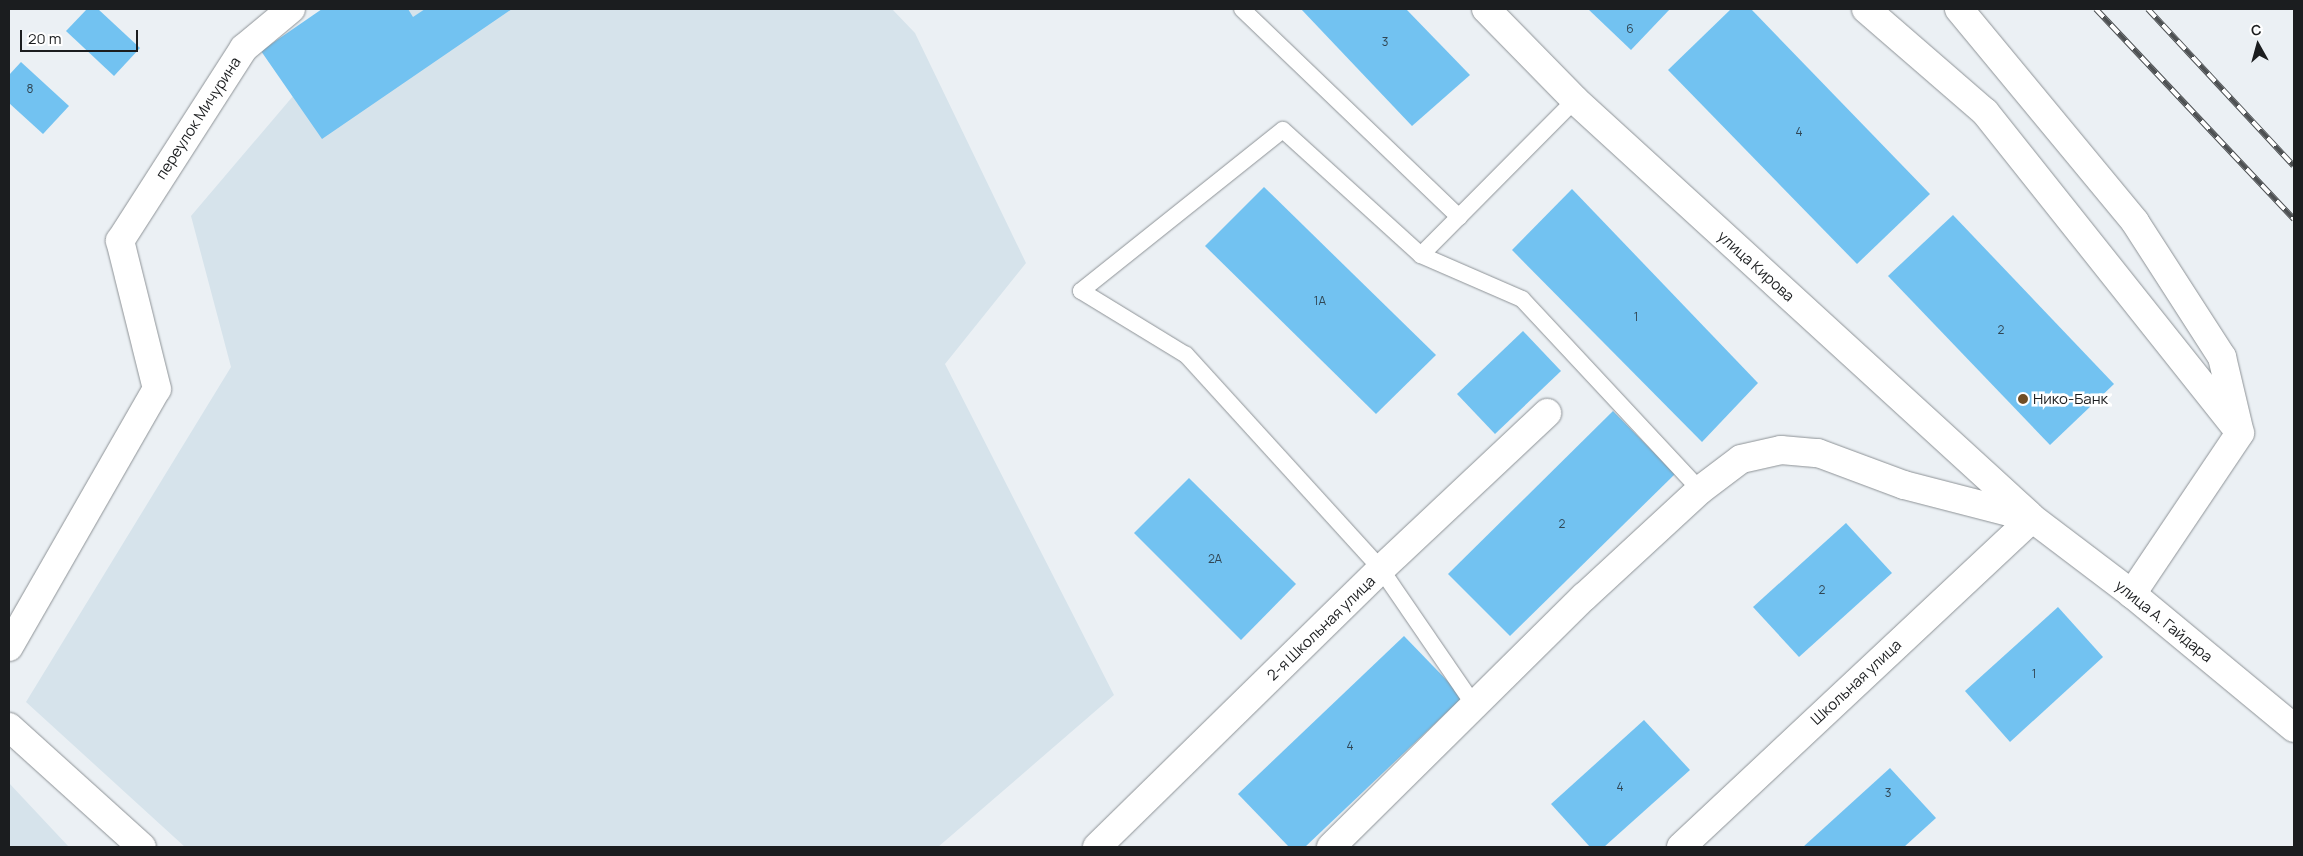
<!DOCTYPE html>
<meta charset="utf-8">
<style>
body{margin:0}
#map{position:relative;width:2303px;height:856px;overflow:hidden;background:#ebf0f4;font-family:Manrope,sans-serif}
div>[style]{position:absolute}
.built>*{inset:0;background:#d6e3eb}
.building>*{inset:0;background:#72c2f1}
.roads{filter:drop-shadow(0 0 1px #8d9296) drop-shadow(0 0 1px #8d9296)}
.service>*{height:16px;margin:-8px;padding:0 8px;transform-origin:8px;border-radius:8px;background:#fff}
.minor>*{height:28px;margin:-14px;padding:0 14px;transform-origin:14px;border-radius:14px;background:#fff}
.tertiary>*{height:28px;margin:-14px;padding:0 14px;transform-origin:14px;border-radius:14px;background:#fff}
.rail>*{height:5.5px;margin-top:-2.75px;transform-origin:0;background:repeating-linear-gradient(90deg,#fff 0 11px,#4e5153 0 22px);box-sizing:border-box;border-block:1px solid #4e5153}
.dots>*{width:14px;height:14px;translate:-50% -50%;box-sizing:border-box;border:2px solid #fff;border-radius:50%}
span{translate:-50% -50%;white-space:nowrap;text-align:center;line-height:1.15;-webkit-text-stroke:5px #fff;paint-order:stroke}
.number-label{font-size:12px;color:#314654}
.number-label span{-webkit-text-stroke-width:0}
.street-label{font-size:15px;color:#1b1d1f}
.poi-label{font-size:15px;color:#1b1d1f}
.left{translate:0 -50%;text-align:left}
.frame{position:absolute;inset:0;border:10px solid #1b1d1f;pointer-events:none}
.north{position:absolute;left:2233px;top:20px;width:50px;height:50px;-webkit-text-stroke:4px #fff;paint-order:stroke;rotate:353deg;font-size:14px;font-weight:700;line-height:20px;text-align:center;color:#1b1d1f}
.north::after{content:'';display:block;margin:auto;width:18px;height:22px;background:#1b1d1f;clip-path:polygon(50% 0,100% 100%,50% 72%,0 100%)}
.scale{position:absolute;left:20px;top:30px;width:118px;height:22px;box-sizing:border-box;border:2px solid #1b1d1f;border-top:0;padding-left:6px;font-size:15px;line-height:18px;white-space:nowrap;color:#1b1d1f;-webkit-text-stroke:4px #fff;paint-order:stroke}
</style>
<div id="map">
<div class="built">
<div style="clip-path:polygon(367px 9px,892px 9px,915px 33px,1026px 263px,945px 364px,1114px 695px,938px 847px,185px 847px,26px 702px,231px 367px,191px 216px)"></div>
<div style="clip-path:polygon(9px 783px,69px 847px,9px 847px)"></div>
</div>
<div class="building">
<div style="clip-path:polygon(87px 9px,98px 9px,140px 48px,114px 76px,66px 31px)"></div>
<div style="clip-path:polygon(322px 9px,408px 9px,413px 17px,425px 9px,512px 9px,322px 139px,261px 51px)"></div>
<div style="clip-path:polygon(1301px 9px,1406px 9px,1470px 75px,1412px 126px)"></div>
<div style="clip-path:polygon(1588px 9px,1670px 9px,1631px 50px)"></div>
<div style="clip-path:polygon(1731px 9px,1751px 9px,1930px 194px,1857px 264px,1668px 70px)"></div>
<div style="clip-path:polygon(21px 62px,69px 106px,43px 134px,9px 103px,9px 75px)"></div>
<div style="clip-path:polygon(1264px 187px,1436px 355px,1376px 414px,1205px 246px)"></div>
<div style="clip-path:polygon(1572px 189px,1758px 383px,1702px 442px,1512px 250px)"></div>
<div style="clip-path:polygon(1953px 215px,2114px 384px,2050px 445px,1888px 276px)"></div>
<div style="clip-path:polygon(1523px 331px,1561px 371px,1495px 434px,1457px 394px)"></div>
<div style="clip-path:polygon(1613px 411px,1675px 474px,1510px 636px,1448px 574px)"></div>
<div style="clip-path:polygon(1189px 478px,1296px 584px,1241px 640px,1134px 533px)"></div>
<div style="clip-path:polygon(1846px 523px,1892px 573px,1799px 657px,1753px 607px)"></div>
<div style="clip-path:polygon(2058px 607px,2103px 657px,2010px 742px,1965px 691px)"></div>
<div style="clip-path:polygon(1404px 636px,1463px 697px,1305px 847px,1289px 847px,1238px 794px)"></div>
<div style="clip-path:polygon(1644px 720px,1690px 770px,1604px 847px,1590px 847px,1551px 804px)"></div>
<div style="clip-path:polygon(1890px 768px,1936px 818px,1904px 847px,1803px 847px)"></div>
</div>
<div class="roads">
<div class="service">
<div style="left:1242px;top:9px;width:301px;rotate:43.8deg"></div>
<div style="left:1421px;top:255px;width:218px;rotate:-45.2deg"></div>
<div style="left:1474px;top:705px;width:165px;rotate:-124.4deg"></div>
<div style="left:1381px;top:569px;width:290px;rotate:-132.3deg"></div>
<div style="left:1186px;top:355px;width:123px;rotate:-148.6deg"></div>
<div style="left:1081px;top:291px;width:258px;rotate:-38.6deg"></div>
<div style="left:1283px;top:130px;width:186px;rotate:42.2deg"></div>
<div style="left:1421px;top:255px;width:110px;rotate:23.5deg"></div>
<div style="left:1522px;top:299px;width:261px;rotate:47deg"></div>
</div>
<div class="minor">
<div style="left:1486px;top:9px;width:127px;rotate:45.6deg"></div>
<div style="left:1575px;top:100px;width:615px;rotate:42.43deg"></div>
<div style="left:1866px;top:9px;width:157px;rotate:40.9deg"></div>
<div style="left:1985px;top:112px;width:401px;rotate:51.5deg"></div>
<div style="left:1959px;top:9px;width:276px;rotate:50.4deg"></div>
<div style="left:2135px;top:222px;width:161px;rotate:57.2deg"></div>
<div style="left:2222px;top:357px;width:78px;rotate:76.7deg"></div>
<div style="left:2240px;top:433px;width:194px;rotate:123.9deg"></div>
<div style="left:9px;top:647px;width:297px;rotate:-60.2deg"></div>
<div style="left:157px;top:389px;width:153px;rotate:-104deg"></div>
<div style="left:120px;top:241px;width:229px;rotate:-57.3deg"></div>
<div style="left:244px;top:48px;width:61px;rotate:-39.7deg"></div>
<div style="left:9px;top:727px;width:179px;rotate:42.1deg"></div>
<div style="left:1097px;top:847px;width:397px;rotate:-44.4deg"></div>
<div style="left:1381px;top:569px;width:228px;rotate:-43.2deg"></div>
<div style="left:1331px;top:847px;width:356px;rotate:-44.7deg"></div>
<div style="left:1584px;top:597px;width:158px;rotate:-42.7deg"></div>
<div style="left:1700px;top:490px;width:51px;rotate:-37.1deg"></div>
<div style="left:1741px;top:459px;width:41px;rotate:-12.7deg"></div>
<div style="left:1781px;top:450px;width:37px;rotate:5deg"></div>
<div style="left:1818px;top:453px;width:92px;rotate:20.4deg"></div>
<div style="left:1904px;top:485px;width:132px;rotate:14.5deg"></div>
</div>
<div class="tertiary">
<div style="left:1681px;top:847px;width:481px;rotate:-43.1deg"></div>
<div style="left:2032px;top:518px;width:126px;rotate:37.2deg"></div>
<div style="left:2132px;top:594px;width:210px;rotate:39.6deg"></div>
</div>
</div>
<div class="rail">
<div style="left:2096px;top:9px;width:289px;rotate:46.7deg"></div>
<div style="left:2148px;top:9px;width:214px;rotate:47.1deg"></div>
</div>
<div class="dots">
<div style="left:2023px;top:399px;background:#704e26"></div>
</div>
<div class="number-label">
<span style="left:1630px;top:29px">6</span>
<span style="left:1385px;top:42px">3</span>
<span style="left:30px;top:89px">8</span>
<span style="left:1799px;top:132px">4</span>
<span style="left:1320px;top:301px">1А</span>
<span style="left:1636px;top:317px">1</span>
<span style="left:2001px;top:330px">2</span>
<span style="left:1562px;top:524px">2</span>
<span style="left:1215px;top:559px">2А</span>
<span style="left:1822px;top:590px">2</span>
<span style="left:2034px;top:674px">1</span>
<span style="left:1350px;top:746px">4</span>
<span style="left:1620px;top:787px">4</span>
<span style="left:1888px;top:793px">3</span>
</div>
<div class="street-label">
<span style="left:198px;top:118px;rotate:-57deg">переулок Мичурина</span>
<span style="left:1756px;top:266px;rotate:42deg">улица Кирова</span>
<span style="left:2164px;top:621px;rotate:39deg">улица А. Гайдара</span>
<span style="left:1321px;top:628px;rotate:-44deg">2-я Школьная улица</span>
<span style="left:1856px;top:682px;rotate:-43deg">Школьная улица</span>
</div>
<div class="poi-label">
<span class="left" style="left:2033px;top:399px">Нико-Банк</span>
</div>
<div class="frame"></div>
<div class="north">С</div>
<div class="scale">20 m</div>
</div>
